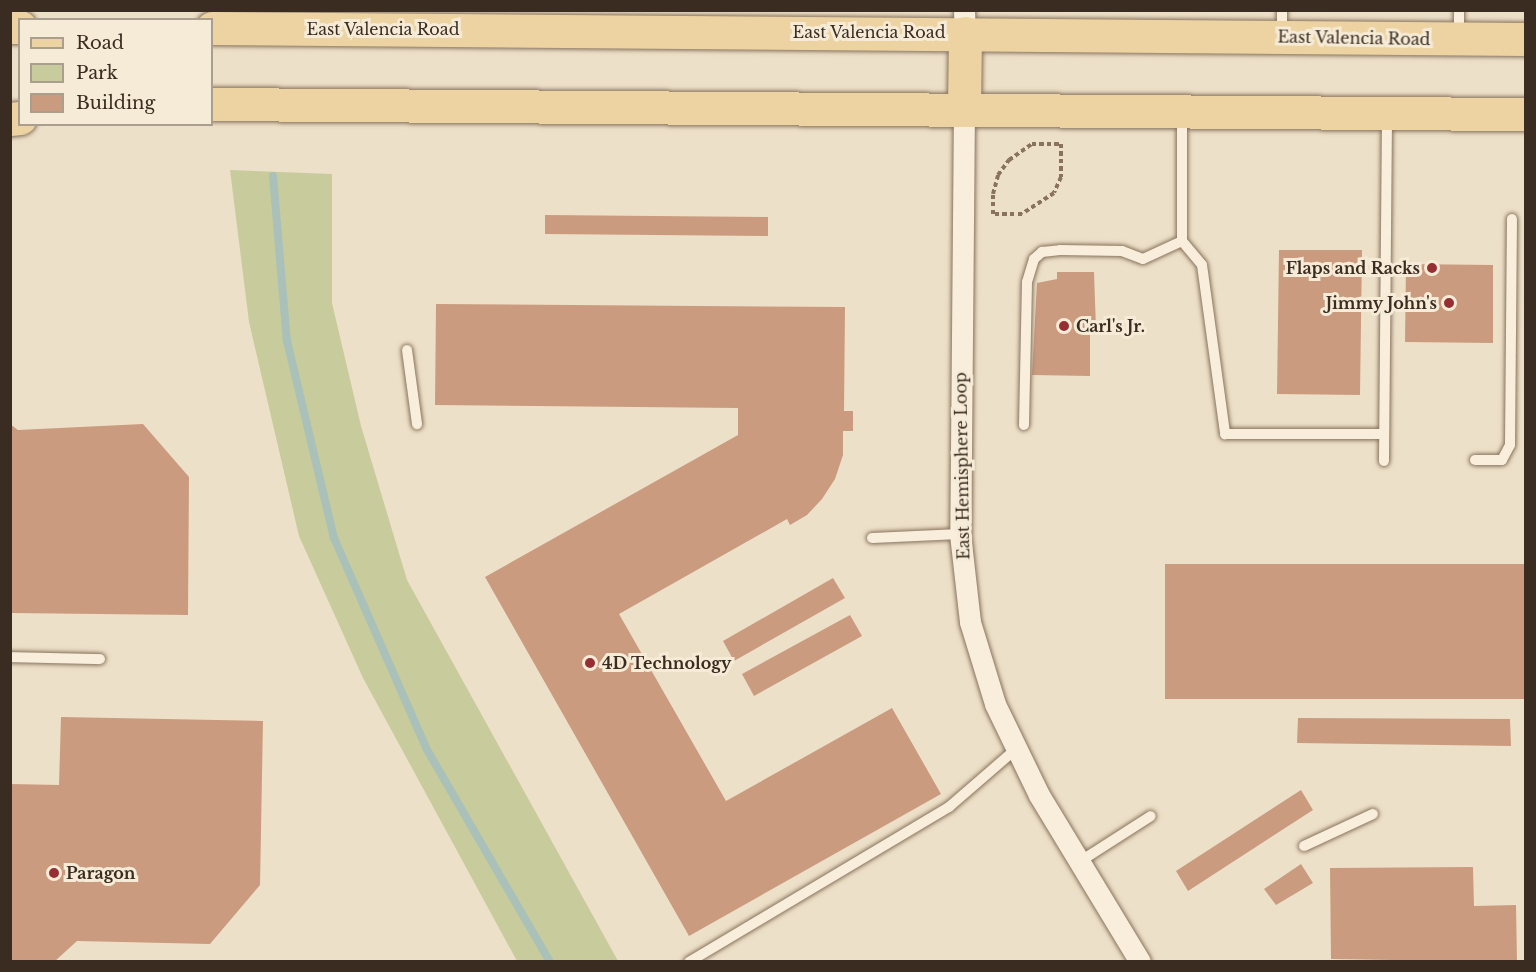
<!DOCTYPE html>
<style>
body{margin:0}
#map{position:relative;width:1536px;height:972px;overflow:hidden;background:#ede0c8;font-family:"Libre Baskerville",serif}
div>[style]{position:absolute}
.green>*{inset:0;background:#c8cb9c}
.stream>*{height:8px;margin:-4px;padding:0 4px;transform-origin:4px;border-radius:4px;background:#a9c1b9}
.building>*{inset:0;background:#ca9b7f}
.path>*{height:4px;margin-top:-2px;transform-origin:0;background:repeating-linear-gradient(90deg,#89735d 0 4.5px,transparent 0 7.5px)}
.roads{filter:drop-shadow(0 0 2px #89735d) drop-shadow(0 0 2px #89735d)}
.service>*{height:10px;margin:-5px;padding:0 5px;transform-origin:5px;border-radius:5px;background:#f8eedb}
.minor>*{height:21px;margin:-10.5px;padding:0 10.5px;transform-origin:10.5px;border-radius:10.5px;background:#f8eedb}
.primary>*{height:33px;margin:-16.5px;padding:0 16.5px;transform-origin:16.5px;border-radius:16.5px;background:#eed3a2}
.dots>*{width:16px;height:16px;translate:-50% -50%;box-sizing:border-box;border:3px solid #f5ebd7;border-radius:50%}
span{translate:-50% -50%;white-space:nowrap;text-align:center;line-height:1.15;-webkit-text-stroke:6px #f5ebd7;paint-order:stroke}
.street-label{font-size:16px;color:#3a2c20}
.poi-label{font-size:16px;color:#3a2c20;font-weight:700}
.right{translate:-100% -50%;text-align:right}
.left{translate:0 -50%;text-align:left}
.frame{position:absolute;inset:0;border:12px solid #3a2c20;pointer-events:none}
.legend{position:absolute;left:18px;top:18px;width:195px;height:108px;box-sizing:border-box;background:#f5ebd7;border:2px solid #aa9f8e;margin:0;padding:8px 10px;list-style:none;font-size:18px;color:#3a2c20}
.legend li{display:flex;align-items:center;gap:12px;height:30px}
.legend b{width:30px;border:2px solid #aa9f8e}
</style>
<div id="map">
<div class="green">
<div style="clip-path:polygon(230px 170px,332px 174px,332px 303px,361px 426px,407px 580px,618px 961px,517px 961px,363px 678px,299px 536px,249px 322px)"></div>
</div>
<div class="stream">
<div style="left:273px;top:176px;width:166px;rotate:85.2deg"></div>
<div style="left:287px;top:341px;width:203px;rotate:76.6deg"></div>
<div style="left:334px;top:538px;width:229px;rotate:66.3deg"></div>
<div style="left:426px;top:748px;width:247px;rotate:59.9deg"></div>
</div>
<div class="building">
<div style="clip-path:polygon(545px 215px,768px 217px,768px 236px,545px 234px)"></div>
<div style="clip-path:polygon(1279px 250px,1362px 250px,1360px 395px,1277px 394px)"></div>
<div style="clip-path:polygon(1406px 264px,1493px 265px,1493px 343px,1405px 342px)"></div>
<div style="clip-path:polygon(1057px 272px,1094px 272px,1096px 329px,1090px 329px,1090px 376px,1032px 375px,1037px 283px,1057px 279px)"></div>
<div style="clip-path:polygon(436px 304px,845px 307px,844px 411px,853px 411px,853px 431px,843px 431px,843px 455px,835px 479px,822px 499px,807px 515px,790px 525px,787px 519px,619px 614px,726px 801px,892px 708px,941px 794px,689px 936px,485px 577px,738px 435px,738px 408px,435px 405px)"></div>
<div style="clip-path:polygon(10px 424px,18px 430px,143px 424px,189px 477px,188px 615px,10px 613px)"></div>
<div style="clip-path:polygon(1165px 564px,1526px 564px,1526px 699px,1165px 699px)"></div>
<div style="clip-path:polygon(833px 578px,845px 598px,734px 661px,723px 641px)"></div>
<div style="clip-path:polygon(850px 615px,862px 636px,754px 696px,742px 674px)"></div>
<div style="clip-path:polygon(61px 717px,263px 721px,260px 885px,210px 944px,77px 941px,54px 962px,10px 962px,10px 784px,59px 785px)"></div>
<div style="clip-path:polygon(1298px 718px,1510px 719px,1511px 746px,1297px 743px)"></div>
<div style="clip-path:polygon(1301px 790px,1313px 810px,1188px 891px,1176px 871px)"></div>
<div style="clip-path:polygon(1301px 864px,1313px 883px,1276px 905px,1264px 889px)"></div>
<div style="clip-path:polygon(1473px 867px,1474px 906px,1516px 905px,1517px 962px,1331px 959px,1330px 868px)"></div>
</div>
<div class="path">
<div style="left:1032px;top:144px;width:29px"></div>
<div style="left:1061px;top:144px;width:33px;rotate:90deg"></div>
<div style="left:1061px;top:177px;width:17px;rotate:114deg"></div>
<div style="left:1054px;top:193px;width:38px;rotate:147deg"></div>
<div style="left:1022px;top:214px;width:29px;rotate:180deg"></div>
<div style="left:993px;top:214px;width:20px;rotate:-90deg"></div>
<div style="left:993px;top:194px;width:20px;rotate:-75deg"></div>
<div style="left:998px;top:175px;width:19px;rotate:-54deg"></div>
<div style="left:1009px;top:160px;width:28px;rotate:-35deg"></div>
</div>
<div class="roads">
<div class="service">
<div style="left:1282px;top:10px;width:24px;rotate:90deg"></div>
<div style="left:1459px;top:10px;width:25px;rotate:90deg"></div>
<div style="left:1182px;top:241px;width:31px;rotate:50deg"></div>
<div style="left:1202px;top:265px;width:171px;rotate:82.2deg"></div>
<div style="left:1225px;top:434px;width:159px"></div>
<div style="left:407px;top:350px;width:75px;rotate:82.3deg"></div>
<div style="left:1024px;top:425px;width:143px;rotate:-88.8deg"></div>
<div style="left:1027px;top:282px;width:24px;rotate:-73deg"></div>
<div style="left:1034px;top:259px;width:11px;rotate:-41deg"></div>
<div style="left:1042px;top:252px;width:18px;rotate:-6deg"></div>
<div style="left:1060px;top:250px;width:62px;rotate:0.9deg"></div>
<div style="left:1122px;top:251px;width:22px;rotate:21deg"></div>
<div style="left:1143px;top:259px;width:43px;rotate:-24.8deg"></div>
<div style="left:1182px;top:241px;width:126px;rotate:-90deg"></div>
<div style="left:1475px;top:460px;width:27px"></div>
<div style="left:1502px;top:460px;width:17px;rotate:-62deg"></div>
<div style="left:1510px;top:445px;width:226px;rotate:-89.5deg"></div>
<div style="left:1384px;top:461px;width:345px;rotate:-89.5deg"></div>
<div style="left:872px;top:538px;width:88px;rotate:-2.6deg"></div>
<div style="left:10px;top:657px;width:90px;rotate:1.3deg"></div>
<div style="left:1304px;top:846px;width:76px;rotate:-24.9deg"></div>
<div style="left:1079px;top:862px;width:85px;rotate:-32.6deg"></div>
<div style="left:689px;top:962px;width:303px;rotate:-30.8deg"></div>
<div style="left:949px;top:807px;width:89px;rotate:-40.9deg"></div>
</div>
<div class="minor">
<div style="left:964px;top:10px;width:23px;rotate:88deg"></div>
<div style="left:964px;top:107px;width:427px;rotate:90.5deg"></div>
<div style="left:960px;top:534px;width:89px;rotate:83.5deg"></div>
<div style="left:970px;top:622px;width:86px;rotate:73deg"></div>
<div style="left:995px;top:704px;width:101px;rotate:64.2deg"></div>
<div style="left:1039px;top:795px;width:195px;rotate:58.8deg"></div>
</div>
<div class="primary">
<div style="left:10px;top:27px;width:10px"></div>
<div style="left:212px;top:28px;width:1314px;rotate:0.48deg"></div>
<div style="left:212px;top:104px;width:1314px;rotate:0.44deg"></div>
<div style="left:964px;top:107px;width:74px;rotate:-89.2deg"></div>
<div style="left:10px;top:119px;width:10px;rotate:-6deg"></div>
</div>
</div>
<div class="dots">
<div style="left:1432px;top:268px;background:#962f34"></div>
<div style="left:1449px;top:303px;background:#962f34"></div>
<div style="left:1064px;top:326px;background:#962f34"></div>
<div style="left:590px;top:663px;background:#962f34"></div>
<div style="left:54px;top:873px;background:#962f34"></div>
</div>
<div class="street-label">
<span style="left:383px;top:29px">East Valencia Road</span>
<span style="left:869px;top:32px">East Valencia Road</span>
<span style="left:1354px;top:38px;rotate:1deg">East Valencia Road</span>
<span style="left:962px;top:466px;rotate:-91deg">East Hemisphere Loop</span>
</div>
<div class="poi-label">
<span class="right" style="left:1420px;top:268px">Flaps and Racks</span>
<span class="right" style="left:1437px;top:303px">Jimmy John's</span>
<span class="left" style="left:1076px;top:326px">Carl's Jr.</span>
<span class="left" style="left:602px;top:663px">4D Technology</span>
<span class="left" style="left:66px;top:873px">Paragon</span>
</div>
<div class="frame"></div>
<ul class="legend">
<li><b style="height:8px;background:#eed3a2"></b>Road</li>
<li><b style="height:16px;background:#c8cb9c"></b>Park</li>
<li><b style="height:16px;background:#ca9b7f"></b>Building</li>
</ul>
</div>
